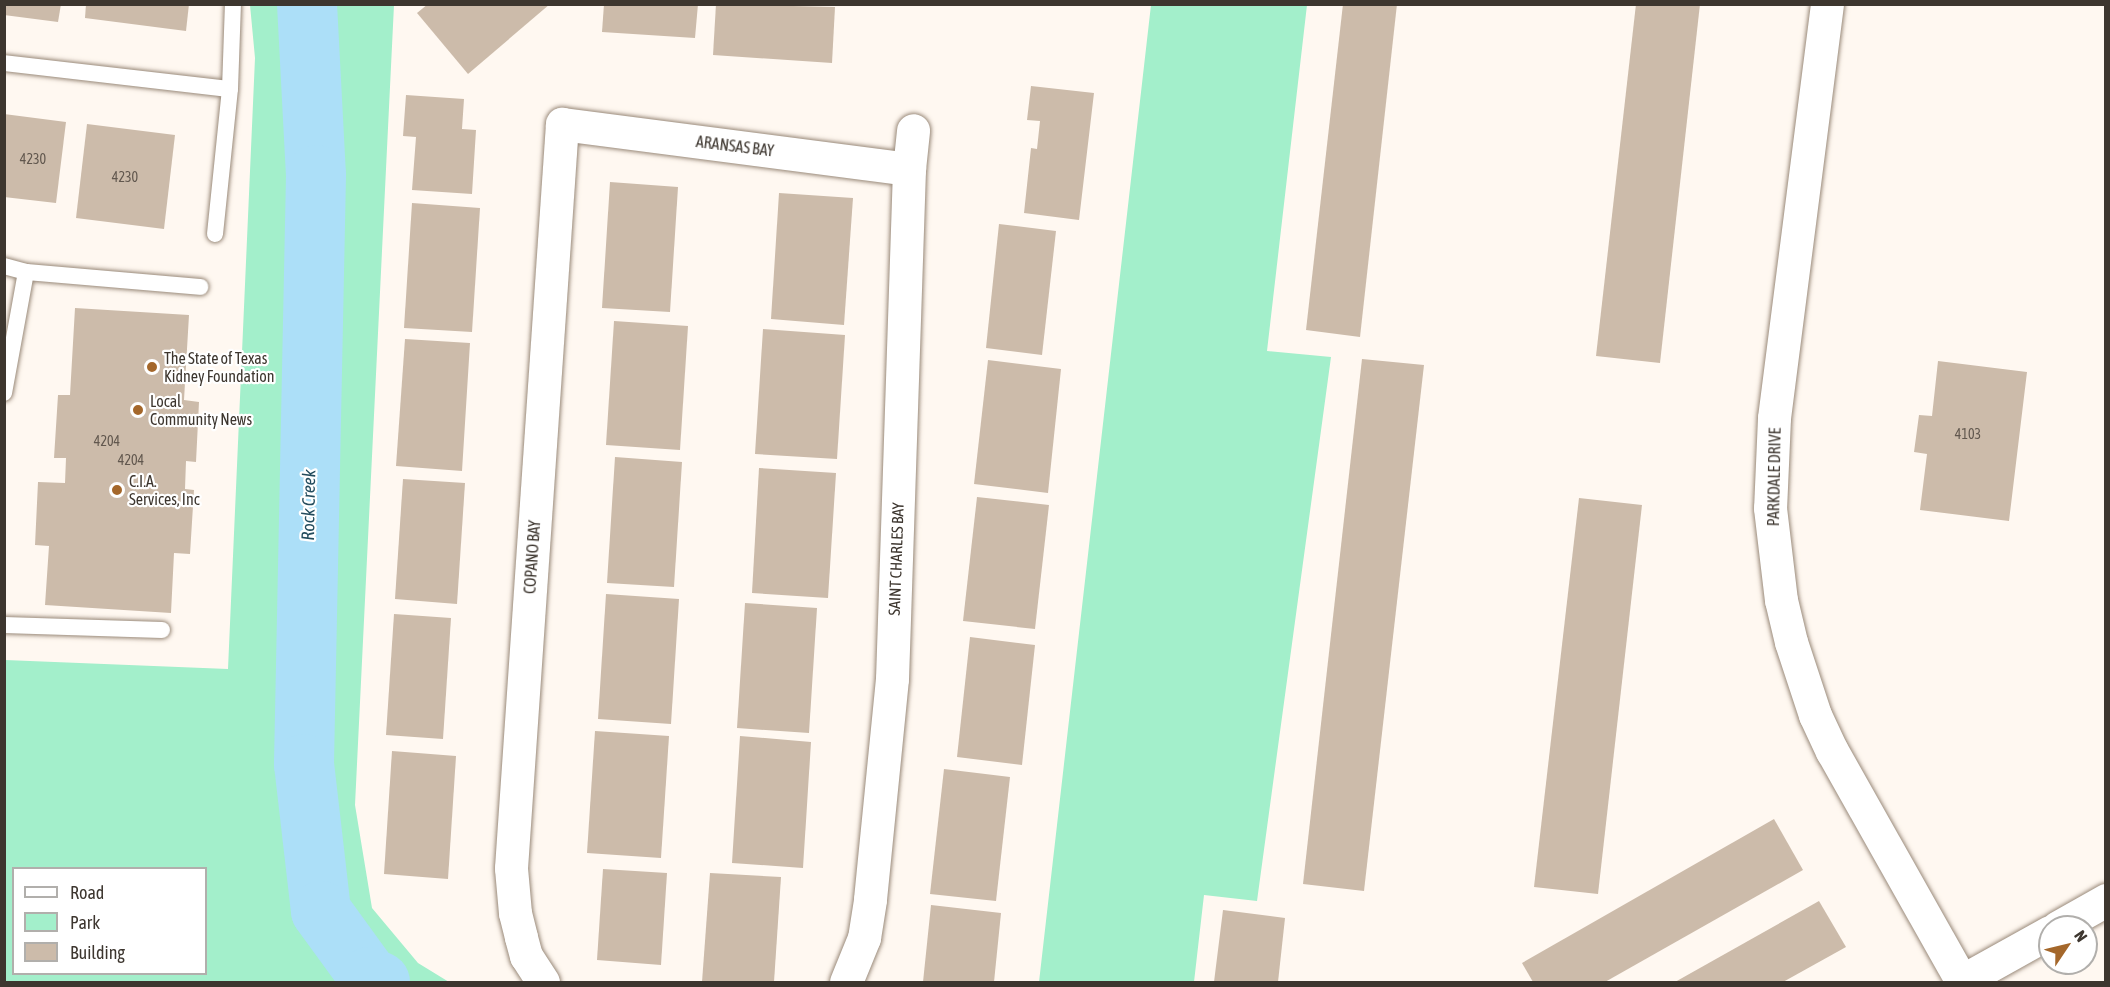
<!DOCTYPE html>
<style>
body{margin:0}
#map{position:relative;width:2110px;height:987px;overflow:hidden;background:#fff8f1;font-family:"Asap Condensed",sans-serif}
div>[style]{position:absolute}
.green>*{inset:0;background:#a3efcb}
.river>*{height:60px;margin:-30px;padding:0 30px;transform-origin:30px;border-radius:30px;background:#acdff8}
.building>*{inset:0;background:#cba}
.roads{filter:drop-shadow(0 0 2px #9a8a7a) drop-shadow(0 0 2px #9a8a7a)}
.service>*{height:16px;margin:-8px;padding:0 8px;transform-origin:8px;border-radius:8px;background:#fff}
.minor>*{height:33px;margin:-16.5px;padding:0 16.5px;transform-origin:16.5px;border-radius:16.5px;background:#fff}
.dots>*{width:16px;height:16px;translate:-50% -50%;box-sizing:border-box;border:3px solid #fff;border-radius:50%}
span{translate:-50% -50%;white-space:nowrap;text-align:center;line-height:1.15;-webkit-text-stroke:4.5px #fff;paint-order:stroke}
.number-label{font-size:14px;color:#61574e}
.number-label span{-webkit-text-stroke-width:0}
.street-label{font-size:16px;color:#3d362f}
.poi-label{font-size:16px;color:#3d362f}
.left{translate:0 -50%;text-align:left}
.water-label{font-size:18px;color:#244c5d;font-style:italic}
.frame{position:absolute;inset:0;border:6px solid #3d362f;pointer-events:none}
.legend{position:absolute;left:12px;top:867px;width:195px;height:108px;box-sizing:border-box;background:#fff;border:2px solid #b1afac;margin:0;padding:8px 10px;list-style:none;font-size:18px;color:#3d362f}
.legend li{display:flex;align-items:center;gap:12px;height:30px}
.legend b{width:30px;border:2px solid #b1afac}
.north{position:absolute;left:2038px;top:915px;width:60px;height:60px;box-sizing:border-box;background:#fff;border:2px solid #b1afac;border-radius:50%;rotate:55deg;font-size:16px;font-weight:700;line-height:24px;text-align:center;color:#3d362f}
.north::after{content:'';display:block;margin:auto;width:21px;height:27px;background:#a4672b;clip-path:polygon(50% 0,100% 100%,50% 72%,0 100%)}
</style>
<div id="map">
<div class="green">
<div style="clip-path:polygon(evenodd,250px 5px,394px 5px,355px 805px,372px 908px,418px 963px,449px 982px,5px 982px,5px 660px,228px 669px,255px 58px,250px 5px,14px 868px,206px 868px,206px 974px,14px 974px,14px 868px)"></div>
<div style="clip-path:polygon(1151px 5px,1307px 5px,1267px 351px,1331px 357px,1257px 901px,1204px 895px,1194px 982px,1039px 982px)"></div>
</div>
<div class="river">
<div style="left:307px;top:4px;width:171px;rotate:87deg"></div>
<div style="left:316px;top:175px;width:589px;rotate:91.17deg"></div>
<div style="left:304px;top:764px;width:148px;rotate:83.4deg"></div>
<div style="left:321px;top:911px;width:82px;rotate:54deg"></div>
<div style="left:369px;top:977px;width:12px;rotate:24deg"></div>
</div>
<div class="building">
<div style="clip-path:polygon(4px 4px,61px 4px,58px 22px,4px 15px)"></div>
<div style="clip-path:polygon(86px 4px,189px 4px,186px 31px,85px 18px)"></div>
<div style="clip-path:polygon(428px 4px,550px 4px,468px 74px,417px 13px)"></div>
<div style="clip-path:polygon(604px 4px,698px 4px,695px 38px,602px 32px)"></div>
<div style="clip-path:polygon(716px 4px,835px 7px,832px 63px,713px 55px)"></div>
<div style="clip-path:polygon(1343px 4px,1397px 4px,1360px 337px,1306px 330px)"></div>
<div style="clip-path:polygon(1636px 4px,1700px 4px,1660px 363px,1596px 356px)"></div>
<div style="clip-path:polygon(1031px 86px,1094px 93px,1079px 220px,1024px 213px,1031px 148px,1037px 149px,1040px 121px,1027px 120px)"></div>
<div style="clip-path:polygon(406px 95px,464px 99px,462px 129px,476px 130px,472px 194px,412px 190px,416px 137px,403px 136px)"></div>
<div style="clip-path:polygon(4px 114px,66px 122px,56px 203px,4px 197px)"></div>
<div style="clip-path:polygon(87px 124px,175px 135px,164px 229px,76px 218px)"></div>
<div style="clip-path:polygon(610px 182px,678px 187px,670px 312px,602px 308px)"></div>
<div style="clip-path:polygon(779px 193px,853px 198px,844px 325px,771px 319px)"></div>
<div style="clip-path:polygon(412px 203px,480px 208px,472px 332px,404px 328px)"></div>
<div style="clip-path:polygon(999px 224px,1056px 231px,1042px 355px,986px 348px)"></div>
<div style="clip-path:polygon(75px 308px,189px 315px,184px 400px,199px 402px,196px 462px,186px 461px,185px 489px,194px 490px,190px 554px,174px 553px,171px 613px,45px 605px,49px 546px,35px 545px,38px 482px,65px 483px,66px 458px,54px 458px,58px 395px,70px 395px)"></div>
<div style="clip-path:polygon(614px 321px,688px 326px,680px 450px,606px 445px)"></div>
<div style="clip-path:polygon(763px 329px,845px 335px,837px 459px,755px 454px)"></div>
<div style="clip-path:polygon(405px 339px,470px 343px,462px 471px,396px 466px)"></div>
<div style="clip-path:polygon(1362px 359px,1424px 365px,1364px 891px,1303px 884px)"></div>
<div style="clip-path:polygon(988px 360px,1061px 369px,1048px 493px,974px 484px)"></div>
<div style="clip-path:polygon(1938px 361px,2027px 372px,2009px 521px,1920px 510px,1927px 454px,1914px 452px,1919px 415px,1932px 416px)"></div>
<div style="clip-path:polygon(615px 457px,682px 462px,674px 587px,607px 583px)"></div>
<div style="clip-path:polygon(759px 468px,836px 473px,828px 598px,752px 593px)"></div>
<div style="clip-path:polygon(403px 479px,465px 483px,457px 604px,395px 599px)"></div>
<div style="clip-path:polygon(977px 497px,1049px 505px,1035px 629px,963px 621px)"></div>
<div style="clip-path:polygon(1579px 498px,1642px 505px,1598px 894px,1534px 887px)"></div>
<div style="clip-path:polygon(606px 594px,679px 599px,671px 724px,598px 719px)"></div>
<div style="clip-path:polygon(745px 603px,817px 608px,809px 733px,737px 728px)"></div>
<div style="clip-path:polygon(394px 614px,451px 618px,443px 739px,386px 735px)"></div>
<div style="clip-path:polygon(970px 637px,1035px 645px,1022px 765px,957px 757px)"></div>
<div style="clip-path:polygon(595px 731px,669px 736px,661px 858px,587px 853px)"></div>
<div style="clip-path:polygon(740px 736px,811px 742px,803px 868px,732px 863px)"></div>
<div style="clip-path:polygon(392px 751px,456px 756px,448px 879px,384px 874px)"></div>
<div style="clip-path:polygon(944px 769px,1010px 777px,996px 901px,930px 894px)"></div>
<div style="clip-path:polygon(1774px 819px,1803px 870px,1605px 982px,1533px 982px,1522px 963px)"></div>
<div style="clip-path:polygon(603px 869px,667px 873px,661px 965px,597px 960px)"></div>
<div style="clip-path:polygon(710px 873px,781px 877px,774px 982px,702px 982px)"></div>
<div style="clip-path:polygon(1819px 901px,1846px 947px,1783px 982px,1675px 982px)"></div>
<div style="clip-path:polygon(931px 905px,1001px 913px,994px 982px,923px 982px)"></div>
<div style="clip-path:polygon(1223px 910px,1285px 918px,1278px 982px,1214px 982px)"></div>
</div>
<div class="roads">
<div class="service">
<div style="left:4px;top:63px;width:227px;rotate:6.6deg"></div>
<div style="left:230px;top:89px;width:85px;rotate:-88deg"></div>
<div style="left:215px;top:234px;width:146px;rotate:-84.1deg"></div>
<div style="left:4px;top:266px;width:23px;rotate:15deg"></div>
<div style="left:26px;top:272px;width:123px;rotate:100.3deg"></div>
<div style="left:26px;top:272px;width:175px;rotate:4.9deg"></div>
<div style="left:4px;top:625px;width:158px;rotate:1.8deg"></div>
</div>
<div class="minor">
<div style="left:1827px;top:4px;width:417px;rotate:97.3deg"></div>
<div style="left:1774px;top:418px;width:90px;rotate:92.5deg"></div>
<div style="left:1770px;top:508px;width:93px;rotate:83.2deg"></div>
<div style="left:1781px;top:600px;width:43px;rotate:76.6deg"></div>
<div style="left:1791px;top:642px;width:77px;rotate:71.8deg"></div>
<div style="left:1815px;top:715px;width:40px;rotate:65deg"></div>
<div style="left:1832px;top:751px;width:265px;rotate:60.6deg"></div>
<div style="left:2058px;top:927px;width:55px;rotate:-29.4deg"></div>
<div style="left:543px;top:982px;width:31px;rotate:-123deg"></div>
<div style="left:526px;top:956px;width:20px;rotate:-105deg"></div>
<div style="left:521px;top:937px;width:25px;rotate:-104deg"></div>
<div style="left:515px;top:913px;width:45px;rotate:-95.1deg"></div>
<div style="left:511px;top:868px;width:746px;rotate:-86.08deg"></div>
<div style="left:562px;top:124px;width:350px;rotate:7.4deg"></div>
<div style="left:846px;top:982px;width:48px;rotate:-67.8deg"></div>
<div style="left:864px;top:938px;width:39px;rotate:-81deg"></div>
<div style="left:870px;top:899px;width:221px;rotate:-84.3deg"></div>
<div style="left:892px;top:679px;width:510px;rotate:-88.09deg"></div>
<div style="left:909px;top:169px;width:39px;rotate:-84deg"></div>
<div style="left:1960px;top:982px;width:103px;rotate:-29.1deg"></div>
</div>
</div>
<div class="dots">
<div style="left:152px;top:367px;background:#a4672b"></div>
<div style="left:138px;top:410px;background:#a4672b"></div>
<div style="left:117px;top:490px;background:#a4672b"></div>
</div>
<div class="number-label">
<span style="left:33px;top:159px">4230</span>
<span style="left:125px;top:177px">4230</span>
<span style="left:1968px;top:434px">4103</span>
<span style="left:107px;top:441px">4204</span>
<span style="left:131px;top:460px">4204</span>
</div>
<div class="street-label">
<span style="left:735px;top:146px;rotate:7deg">ARANSAS BAY</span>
<span style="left:1774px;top:477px;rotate:-89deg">PARKDALE DRIVE</span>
<span style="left:532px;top:557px;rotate:-86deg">COPANO BAY</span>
<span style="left:896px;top:559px;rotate:-88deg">SAINT CHARLES BAY</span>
</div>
<div class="poi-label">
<span class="left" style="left:164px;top:367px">The State of Texas<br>Kidney Foundation</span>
<span class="left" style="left:150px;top:410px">Local<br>Community News</span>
<span class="left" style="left:129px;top:490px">C.I.A.<br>Services, Inc</span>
</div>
<div class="water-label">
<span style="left:309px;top:505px;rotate:-89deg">Rock Creek</span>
</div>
<div class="frame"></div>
<ul class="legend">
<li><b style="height:8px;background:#fff"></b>Road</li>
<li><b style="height:16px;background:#a3efcb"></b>Park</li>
<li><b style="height:16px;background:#cba"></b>Building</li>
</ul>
<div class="north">N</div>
</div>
